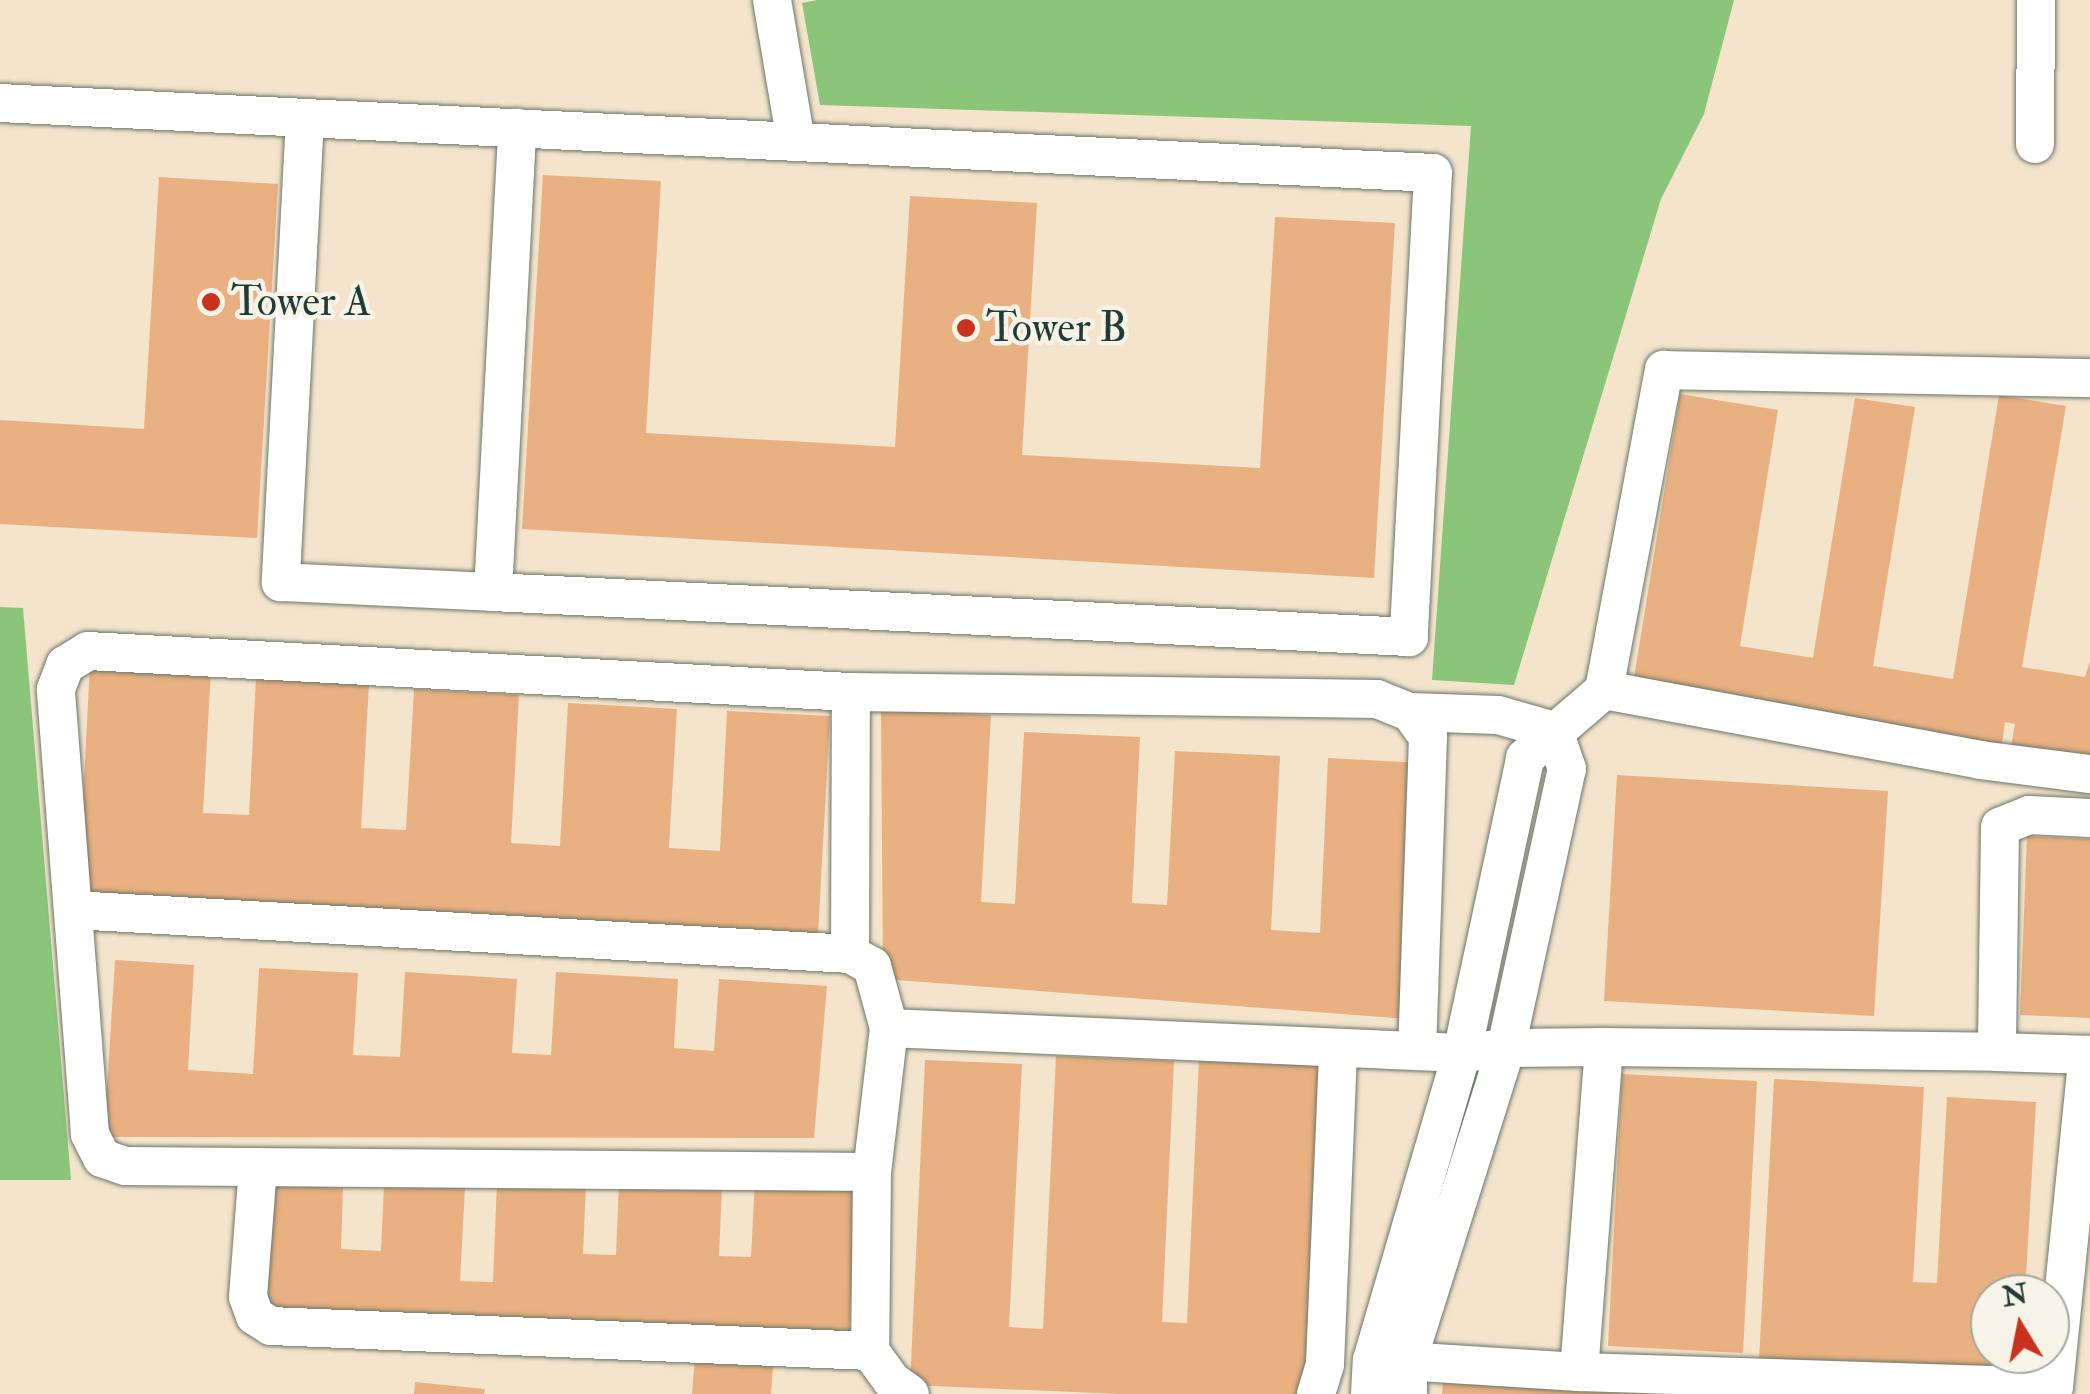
<!DOCTYPE html>
<style>
body{margin:0}
#map{position:relative;width:2090px;height:1394px;overflow:hidden;background:#f5e4cc;font-family:"IM FELL Double Pica",serif}
div>[style]{position:absolute}
.green>*{inset:0;background:#8ac57a}
.building>*{inset:0;background:#e9b081}
.roads{filter:drop-shadow(0 0 2px #6a7769) drop-shadow(0 0 2px #6a7769)}
.minor>*{height:38px;margin:-19px;padding:0 19px;transform-origin:19px;border-radius:19px;background:#fff}
.dots>*{width:28px;height:28px;translate:-50% -50%;box-sizing:border-box;border:5px solid #f7f3e8;border-radius:50%}
span{translate:-50% -50%;white-space:nowrap;text-align:center;line-height:1.15;-webkit-text-stroke:9px #f7f3e8;paint-order:stroke}
.poi-label{font-size:42px;color:#1f3d34}
.left{translate:0 -50%;text-align:left}
.north{position:absolute;left:1970px;top:1274px;width:100px;height:100px;box-sizing:border-box;background:#f7f3e8;border:2px solid #a1aaa0;border-radius:50%;rotate:350deg;font-size:28px;font-weight:700;line-height:40px;text-align:center;color:#1f3d34}
.north::after{content:'';display:block;margin:auto;width:35px;height:45px;background:#c8321e;clip-path:polygon(50% 0,100% 100%,50% 72%,0 100%)}
</style>
<div id="map">
<div class="green">
<div style="clip-path:polygon(817px 0,1734px 0,1704px 114px,1661px 199px,1514px 685px,1432px 680px,1471px 126px,820px 105px,802px 3px)"></div>
<div style="clip-path:polygon(0 607px,23px 608px,71px 1180px,0 1180px)"></div>
</div>
<div class="building">
<div style="clip-path:polygon(543px 175px,661px 181px,646px 433px,895px 447px,910px 196px,1037px 203px,1022px 455px,1260px 468px,1275px 217px,1395px 223px,1374px 578px,522px 529px)"></div>
<div style="clip-path:polygon(159px 177px,278px 184px,257px 538px,0 524px,0 420px,144px 429px)"></div>
<div style="clip-path:polygon(1680px 394px,1778px 410px,1740px 646px,1813px 658px,1855px 398px,1915px 407px,1873px 666px,1953px 679px,1999px 395px,2066px 406px,2022px 667px,2085px 677px,2090px 661px,2090px 759px,2011px 747px,2015px 724px,2005px 722px,2001px 752px,1735px 710px,1738px 695px,1634px 678px)"></div>
<div style="clip-path:polygon(90px 664px,211px 670px,203px 813px,249px 815px,256px 677px,369px 683px,361px 828px,406px 830px,414px 689px,519px 695px,511px 843px,560px 846px,568px 703px,677px 709px,669px 848px,720px 851px,727px 711px,830px 716px,818px 935px,78px 896px)"></div>
<div style="clip-path:polygon(881px 710px,991px 715px,981px 902px,1015px 904px,1024px 732px,1140px 737px,1132px 903px,1167px 905px,1175px 751px,1280px 756px,1271px 930px,1320px 933px,1328px 758px,1421px 763px,1408px 1019px,883px 979px)"></div>
<div style="clip-path:polygon(1617px 775px,1888px 791px,1874px 1016px,1604px 1001px)"></div>
<div style="clip-path:polygon(2027px 836px,2090px 839px,2090px 1018px,2020px 1015px)"></div>
<div style="clip-path:polygon(115px 960px,194px 965px,188px 1070px,253px 1074px,259px 968px,358px 973px,353px 1055px,400px 1057px,405px 972px,517px 979px,512px 1053px,551px 1055px,556px 972px,678px 979px,674px 1048px,714px 1051px,719px 979px,827px 986px,814px 1138px,104px 1137px)"></div>
<div style="clip-path:polygon(1056px 1056px,1174px 1061px,1162px 1322px,1187px 1323px,1199px 1058px,1322px 1063px,1307px 1394px,1120px 1394px,910px 1385px,925px 1060px,1022px 1064px,1009px 1327px,1043px 1329px)"></div>
<div style="clip-path:polygon(1622px 1074px,1757px 1081px,1743px 1353px,1608px 1346px)"></div>
<div style="clip-path:polygon(1774px 1079px,1924px 1087px,1913px 1282px,1937px 1283px,1947px 1097px,2036px 1102px,2025px 1294px,1990px 1294px,1990px 1354px,2022px 1354px,2021px 1374px,1759px 1360px)"></div>
<div style="clip-path:polygon(755px 1179px,856px 1183px,849px 1336px,265px 1311px,271px 1185px,343px 1188px,341px 1249px,381px 1251px,384px 1185px,465px 1188px,460px 1281px,493px 1282px,497px 1180px,586px 1184px,583px 1254px,616px 1255px,619px 1182px,722px 1187px,719px 1256px,751px 1257px)"></div>
<div style="clip-path:polygon(695px 1358px,773px 1366px,771px 1394px,692px 1394px)"></div>
<div style="clip-path:polygon(1443px 1381px,1648px 1391px,1648px 1394px,1442px 1394px)"></div>
<div style="clip-path:polygon(415px 1382px,485px 1389px,484px 1394px,414px 1394px)"></div>
</div>
<div class="roads">
<div class="minor">
<div style="left:772px;top:0;width:144px;rotate:80.4deg"></div>
<div style="left:0;top:103px;width:305px;rotate:2.8deg"></div>
<div style="left:305px;top:118px;width:1129px;rotate:2.79deg"></div>
<div style="left:1433px;top:173px;width:465px;rotate:93deg"></div>
<div style="left:1409px;top:637px;width:917px;rotate:-177.19deg"></div>
<div style="left:493px;top:592px;width:465px;rotate:-87deg"></div>
<div style="left:305px;top:118px;width:465px;rotate:93deg"></div>
<div style="left:281px;top:582px;width:212px;rotate:2.7deg"></div>
<div style="left:2035px;top:144px;width:144px;rotate:-89.6deg"></div>
<div style="left:1604px;top:690px;width:382px;rotate:10.5deg"></div>
<div style="left:1980px;top:760px;width:111px;rotate:7.3deg"></div>
<div style="left:1410px;top:712px;width:88px;rotate:2deg"></div>
<div style="left:1498px;top:715px;width:58px;rotate:15.9deg"></div>
<div style="left:2090px;top:818px;width:61px;rotate:-177.2deg"></div>
<div style="left:2029px;top:815px;width:31px;rotate:158deg"></div>
<div style="left:2000px;top:827px;width:225px;rotate:90.8deg"></div>
<div style="left:1997px;top:1052px;width:93px;rotate:1.8deg"></div>
<div style="left:73px;top:910px;width:778px;rotate:3.24deg"></div>
<div style="left:850px;top:954px;width:25px;rotate:29deg"></div>
<div style="left:872px;top:966px;width:64px;rotate:74.7deg"></div>
<div style="left:889px;top:1028px;width:145px;rotate:96.7deg"></div>
<div style="left:872px;top:1172px;width:179px;rotate:90.6deg"></div>
<div style="left:870px;top:1351px;width:37px;rotate:54deg"></div>
<div style="left:892px;top:1381px;width:22px;rotate:36deg"></div>
<div style="left:850px;top:954px;width:262px;rotate:-89.8deg"></div>
<div style="left:889px;top:1028px;width:574px;rotate:2.5deg"></div>
<div style="left:1462px;top:1053px;width:44px;rotate:-6.5deg"></div>
<div style="left:1506px;top:1048px;width:98px;rotate:-0.6deg"></div>
<div style="left:1604px;top:1047px;width:393px;rotate:0.7deg"></div>
<div style="left:1604px;top:1047px;width:326px;rotate:94.4deg"></div>
<div style="left:1579px;top:1372px;width:475px;rotate:1.8deg"></div>
<div style="left:2054px;top:1387px;width:334px;rotate:-84.2deg"></div>
<div style="left:258px;top:1167px;width:130px;rotate:94.4deg"></div>
<div style="left:248px;top:1297px;width:20px;rotate:70deg"></div>
<div style="left:255px;top:1316px;width:19px;rotate:32deg"></div>
<div style="left:271px;top:1326px;width:600px;rotate:2.39deg"></div>
<div style="left:872px;top:1172px;width:747px;rotate:-179.54deg"></div>
<div style="left:125px;top:1166px;width:24px;rotate:-161deg"></div>
<div style="left:102px;top:1158px;width:27px;rotate:-117deg"></div>
<div style="left:90px;top:1134px;width:446px;rotate:-94.4deg"></div>
<div style="left:56px;top:689px;width:26px;rotate:-69deg"></div>
<div style="left:65px;top:665px;width:27px;rotate:-31deg"></div>
<div style="left:88px;top:651px;width:764px;rotate:3.08deg"></div>
<div style="left:851px;top:692px;width:526px;rotate:0.76deg"></div>
<div style="left:1377px;top:699px;width:35px;rotate:22deg"></div>
<div style="left:1410px;top:712px;width:31px;rotate:54deg"></div>
<div style="left:1428px;top:737px;width:314px;rotate:92deg"></div>
<div style="left:1387px;top:1360px;width:192px;rotate:3.6deg"></div>
<div style="left:1316px;top:1394px;width:31px;rotate:-73deg"></div>
<div style="left:1325px;top:1364px;width:316px;rotate:-87.6deg"></div>
<div style="left:1370px;top:1394px;width:34px;rotate:-87deg"></div>
<div style="left:1372px;top:1360px;width:320px;rotate:-73.7deg"></div>
<div style="left:1462px;top:1053px;width:302px;rotate:-77.9deg"></div>
<div style="left:1525px;top:758px;width:104px;rotate:-40.7deg"></div>
<div style="left:1604px;top:690px;width:326px;rotate:-79.4deg"></div>
<div style="left:1664px;top:370px;width:426px;rotate:1.1deg"></div>
<div style="left:1408px;top:1394px;width:35px;rotate:-90deg"></div>
<div style="left:1408px;top:1359px;width:326px;rotate:-72.5deg"></div>
<div style="left:1506px;top:1048px;width:286px;rotate:-77.7deg"></div>
<div style="left:1567px;top:769px;width:40px;rotate:-108.9deg"></div>
</div>
</div>
<div class="dots">
<div style="left:211px;top:302px;background:#c8321e"></div>
<div style="left:966px;top:328px;background:#c8321e"></div>
</div>
<div class="poi-label">
<span class="left" style="left:231px;top:302px">Tower A</span>
<span class="left" style="left:986px;top:328px">Tower B</span>
</div>
<div class="north">N</div>
</div>
